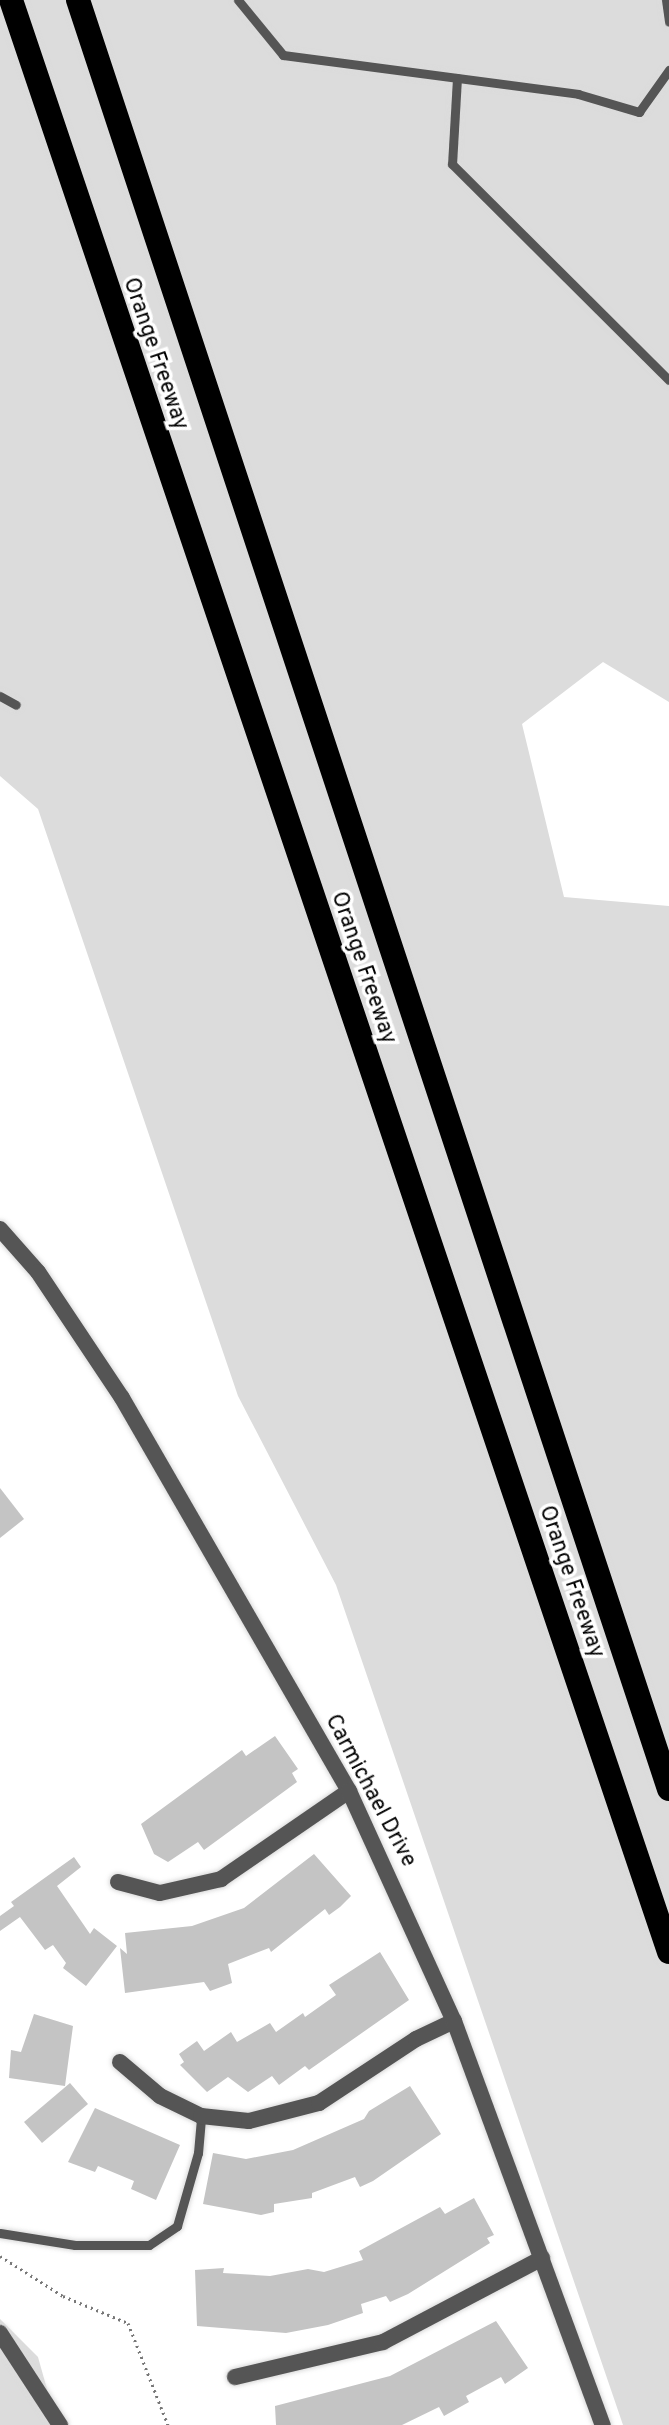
<!DOCTYPE html>
<style>
body{margin:0}
#map{position:relative;width:669px;height:2425px;overflow:hidden;background:#fff;font-family:Overpass,sans-serif}
div>[style]{position:absolute}
.green>*{inset:0;background:#dcdcdc}
.building>*{inset:0;background:#c4c4c4}
.path>*{height:3px;margin-top:-1.5px;transform-origin:0;background:repeating-linear-gradient(90deg,#777 0 2px,transparent 0 6px)}
.roads{filter:drop-shadow(0 0 2px #dbdbdb) drop-shadow(0 0 2px #dbdbdb)}
.service>*{height:9px;margin:-4.5px;padding:0 4.5px;transform-origin:4.5px;border-radius:4.5px;background:#555}
.minor>*{height:16px;margin:-8px;padding:0 8px;transform-origin:8px;border-radius:8px;background:#555}
.tertiary>*{height:16px;margin:-8px;padding:0 8px;transform-origin:8px;border-radius:8px;background:#555}
.motorway>*{height:24px;margin:-12px;padding:0 12px;transform-origin:12px;border-radius:12px;background:#000}
span{translate:-50% -50%;white-space:nowrap;text-align:center;line-height:1.15;-webkit-text-stroke:7px #fff;paint-order:stroke}
.street-label{font-size:22px;color:#000}
</style>
<div id="map">
<div class="green">
<div style="clip-path:polygon(0 0,669px 0,669px 702px,603px 662px,522px 724px,564px 897px,669px 906px,669px 2425px,623px 2425px,336px 1585px,238px 1396px,38px 809px,0 776px)"></div>
<div style="clip-path:polygon(0 2319px,38px 2357px,57px 2425px,0 2425px)"></div>
</div>
<div class="building">
<div style="clip-path:polygon(0 1488px,24px 1519px,0 1538px)"></div>
<div style="clip-path:polygon(275px 1736px,298px 1769px,292px 1773px,297px 1782px,204px 1850px,198px 1842px,168px 1862px,154px 1854px,141px 1824px,242px 1750px,246px 1756px)"></div>
<div style="clip-path:polygon(314px 1854px,351px 1896px,340px 1907px,329px 1915px,325px 1909px,271px 1952px,269px 1948px,228px 1964px,232px 1983px,210px 1991px,204px 1982px,125px 1993px,120px 1948px,127px 1954px,125px 1933px,192px 1926px,244px 1908px)"></div>
<div style="clip-path:polygon(74px 1857px,81px 1867px,57px 1886px,90px 1934px,94px 1928px,117px 1946px,86px 1986px,63px 1968px,66px 1963px,53px 1945px,45px 1950px,20px 1917px,0 1931px,0 1916px,14px 1906px,11px 1902px)"></div>
<div style="clip-path:polygon(380px 1952px,409px 2000px,309px 2070px,305px 2066px,279px 2085px,272px 2076px,248px 2092px,228px 2077px,207px 2092px,180px 2065px,184px 2062px,179px 2054px,197px 2041px,204px 2051px,231px 2032px,237px 2042px,270px 2023px,276px 2032px,303px 2013px,305px 2017px,336px 1995px,329px 1985px)"></div>
<div style="clip-path:polygon(34px 2014px,73px 2026px,65px 2086px,9px 2078px,11px 2050px,21px 2052px)"></div>
<div style="clip-path:polygon(70px 2083px,88px 2104px,42px 2143px,24px 2122px)"></div>
<div style="clip-path:polygon(410px 2086px,441px 2134px,373px 2181px,360px 2187px,355px 2177px,312px 2193px,312px 2198px,274px 2204px,274px 2212px,261px 2215px,203px 2204px,213px 2153px,246px 2159px,293px 2150px,364px 2119px,369px 2111px)"></div>
<div style="clip-path:polygon(95px 2108px,180px 2145px,156px 2200px,131px 2189px,134px 2181px,98px 2166px,95px 2172px,68px 2162px)"></div>
<div style="clip-path:polygon(474px 2198px,494px 2235px,487px 2238px,490px 2243px,408px 2294px,390px 2302px,386px 2296px,361px 2304px,363px 2313px,328px 2325px,286px 2333px,197px 2326px,195px 2270px,224px 2268px,223px 2273px,270px 2276px,308px 2269px,324px 2272px,363px 2260px,359px 2251px,440px 2207px,445px 2214px)"></div>
<div style="clip-path:polygon(496px 2321px,528px 2368px,505px 2384px,501px 2377px,466px 2396px,469px 2402px,444px 2416px,439px 2407px,402px 2425px,276px 2425px,275px 2406px,390px 2376px)"></div>
</div>
<div class="path">
<div style="left:0;top:2256px;width:75px;rotate:32.4deg"></div>
<div style="left:63px;top:2296px;width:70px;rotate:22.6deg"></div>
<div style="left:128px;top:2323px;width:110px;rotate:68.6deg"></div>
</div>
<div class="roads">
<div class="service">
<div style="left:238px;top:0;width:71px;rotate:50.7deg"></div>
<div style="left:283px;top:55px;width:298px;rotate:7.5deg"></div>
<div style="left:578px;top:94px;width:64px;rotate:16.4deg"></div>
<div style="left:639px;top:112px;width:52px;rotate:-54.5deg"></div>
<div style="left:666px;top:0;width:22px;rotate:82deg"></div>
<div style="left:457px;top:78px;width:86px;rotate:93.3deg"></div>
<div style="left:452px;top:164px;width:306px;rotate:44.9deg"></div>
<div style="left:0;top:696px;width:18px;rotate:29deg"></div>
<div style="left:0;top:2233px;width:76px;rotate:9.1deg"></div>
<div style="left:75px;top:2245px;width:74px"></div>
<div style="left:149px;top:2245px;width:34px;rotate:-34deg"></div>
<div style="left:177px;top:2226px;width:76px;rotate:-74deg"></div>
<div style="left:198px;top:2153px;width:37px;rotate:-85deg"></div>
</div>
<div class="minor">
<div style="left:118px;top:1882px;width:43px;rotate:14.7deg"></div>
<div style="left:160px;top:1893px;width:63px;rotate:-12.9deg"></div>
<div style="left:221px;top:1879px;width:155px;rotate:-34.5deg"></div>
<div style="left:120px;top:2062px;width:52px;rotate:40.4deg"></div>
<div style="left:160px;top:2096px;width:46px;rotate:26deg"></div>
<div style="left:201px;top:2116px;width:48px;rotate:5.9deg"></div>
<div style="left:249px;top:2121px;width:72px;rotate:-14.4deg"></div>
<div style="left:319px;top:2103px;width:116px;rotate:-33.4deg"></div>
<div style="left:416px;top:2039px;width:42px;rotate:-25.3deg"></div>
<div style="left:0;top:2333px;width:110px;rotate:56.9deg"></div>
<div style="left:235px;top:2377px;width:152px;rotate:-13.3deg"></div>
<div style="left:383px;top:2342px;width:180px;rotate:-27.8deg"></div>
</div>
<div class="tertiary">
<div style="left:0;top:1229px;width:57px;rotate:48.5deg"></div>
<div style="left:38px;top:1272px;width:151px;rotate:56.3deg"></div>
<div style="left:122px;top:1398px;width:454px;rotate:60deg"></div>
<div style="left:349px;top:1791px;width:253px;rotate:65.5deg"></div>
<div style="left:454px;top:2021px;width:431px;rotate:69.8deg"></div>
</div>
<div class="motorway">
<div style="left:11px;top:0;width:2060px;rotate:71.37deg"></div>
<div style="left:78px;top:0;width:1884px;rotate:71.72deg"></div>
</div>
</div>
<div class="street-label">
<span style="left:155px;top:354px;rotate:71deg">Orange Freeway</span>
<span style="left:363px;top:968px;rotate:71deg">Orange Freeway</span>
<span style="left:571px;top:1582px;rotate:71deg">Orange Freeway</span>
<span style="left:370px;top:1791px;rotate:62deg">Carmichael Drive</span>
</div>
</div>
